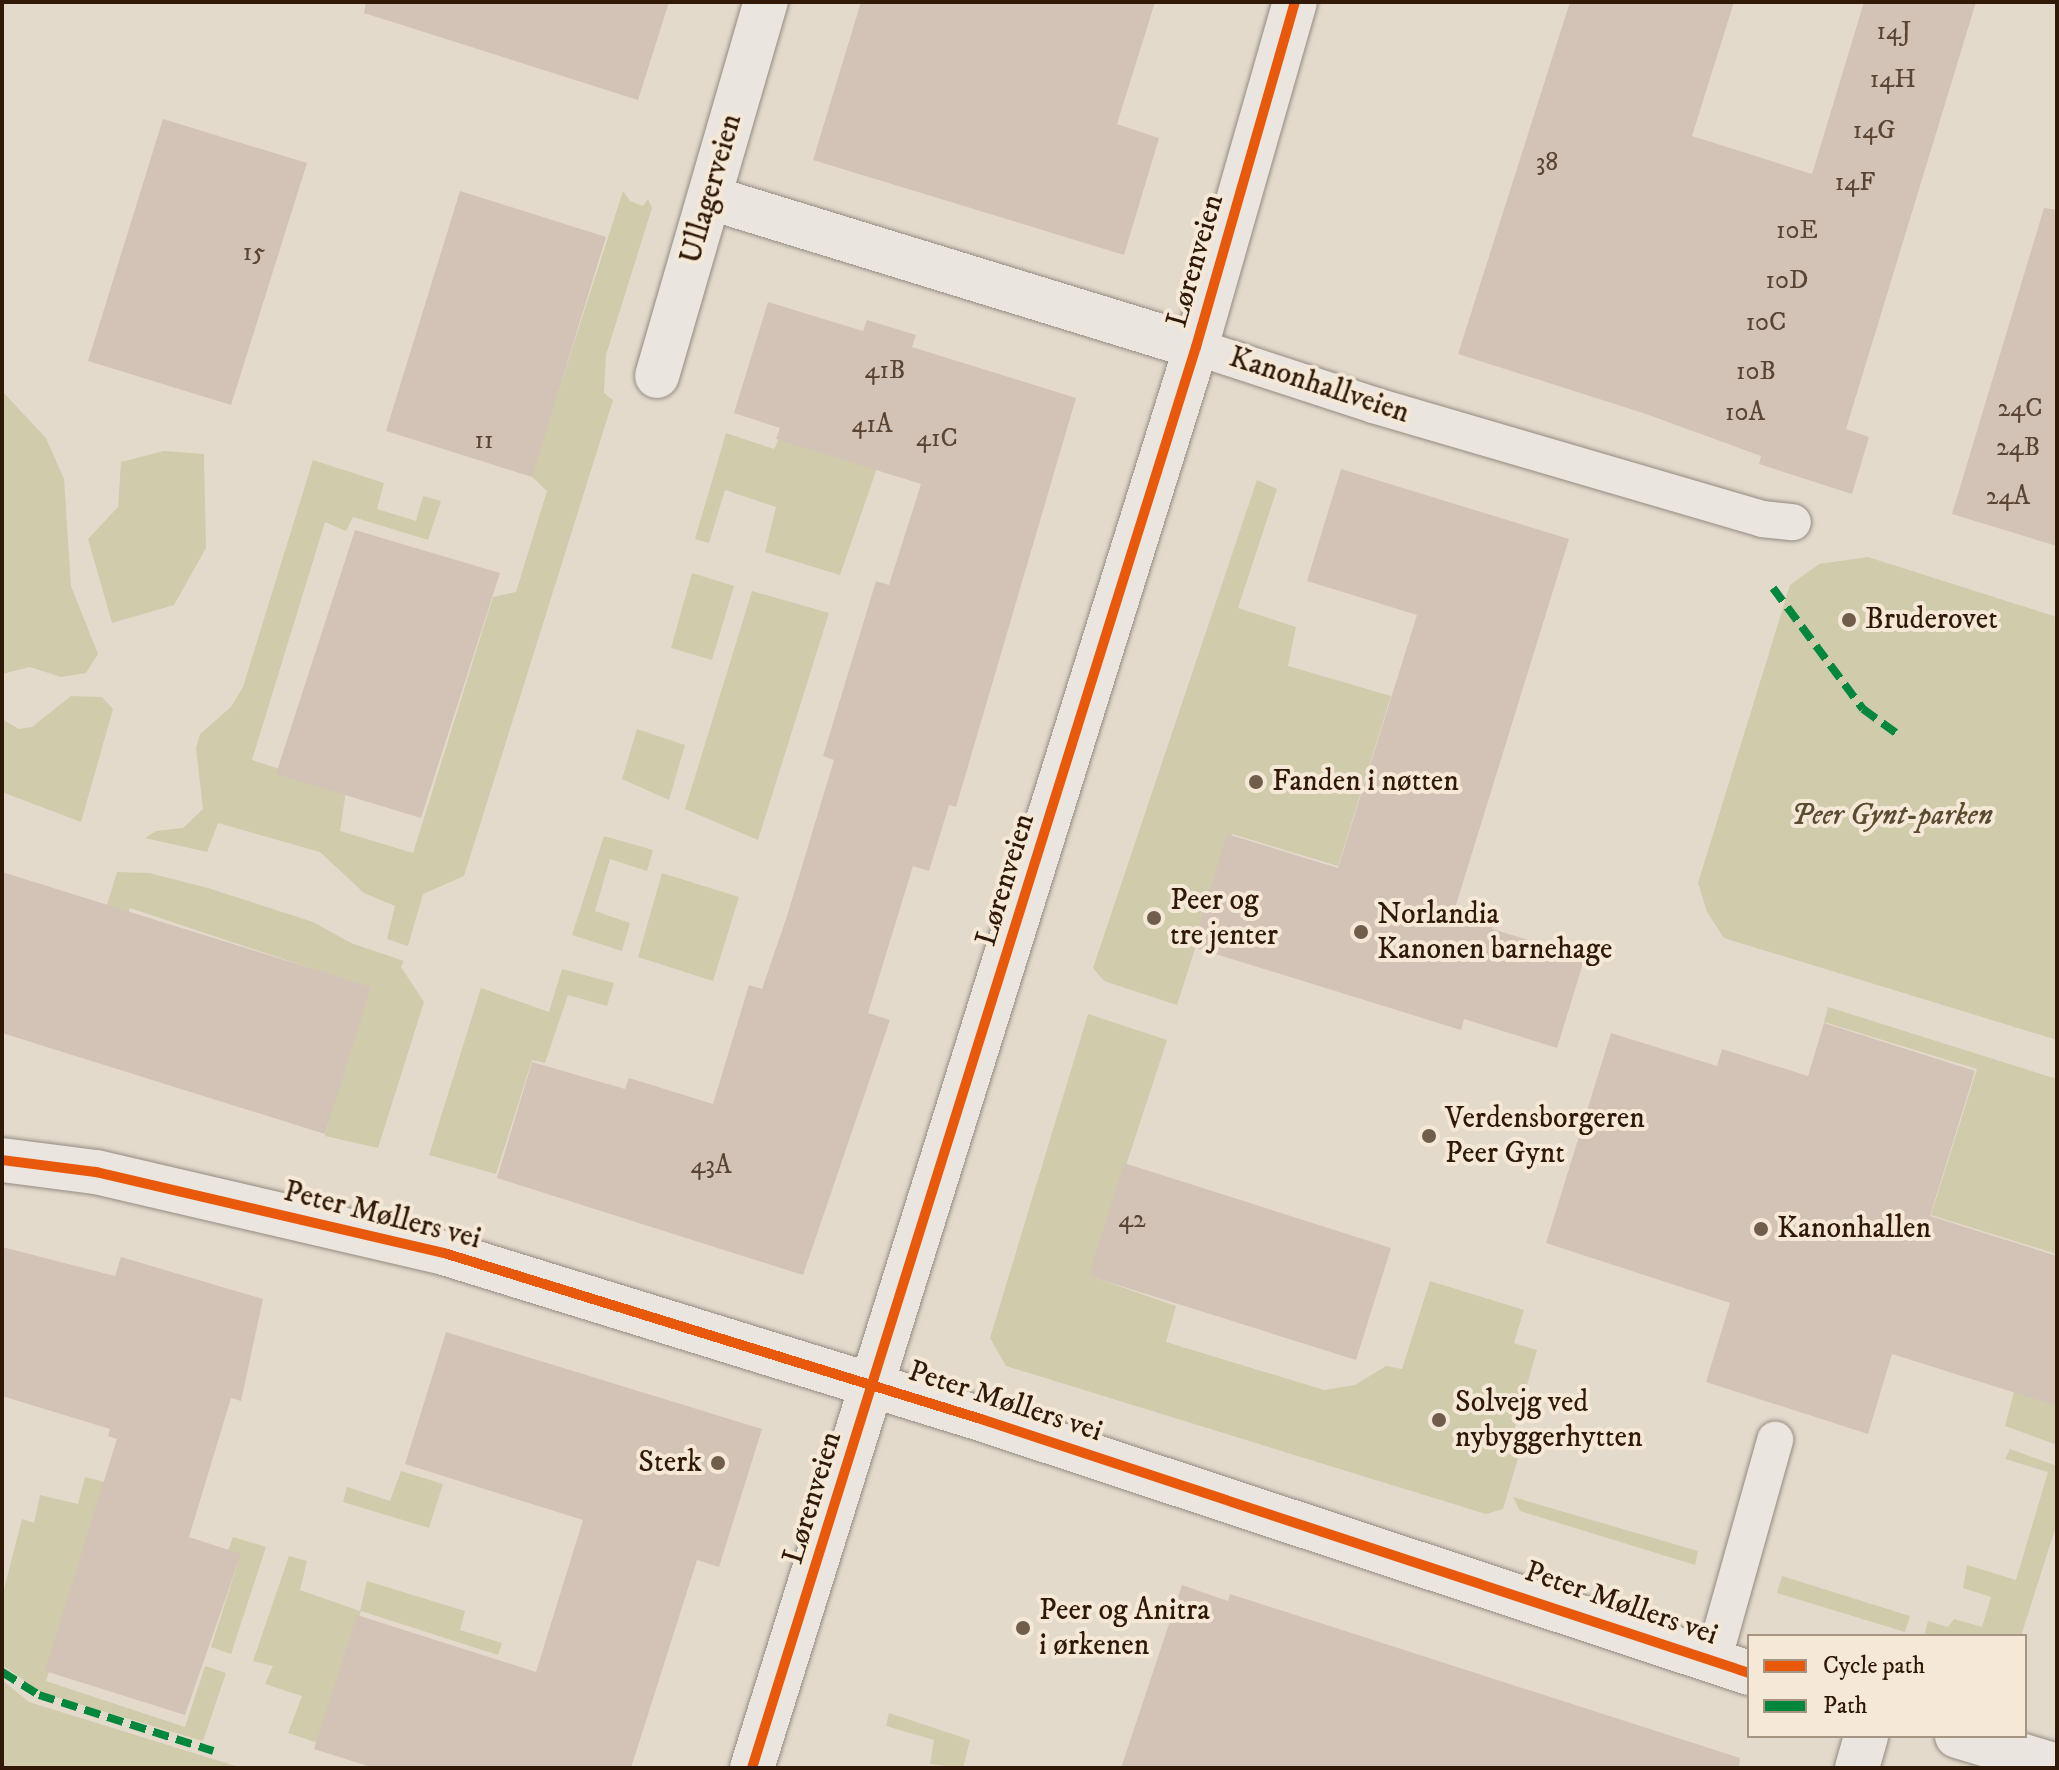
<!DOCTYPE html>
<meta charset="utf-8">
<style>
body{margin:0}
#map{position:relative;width:2059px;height:1770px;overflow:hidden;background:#e4dacc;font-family:"IM FELL DW Pica",serif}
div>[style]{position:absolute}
.green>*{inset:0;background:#cfcbab}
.building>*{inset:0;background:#d2c3b6}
.roads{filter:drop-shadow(0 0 2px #948b81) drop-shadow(0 0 2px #948b81)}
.service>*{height:36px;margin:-18px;padding:0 18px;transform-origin:18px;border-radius:18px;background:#eae5de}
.minor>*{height:44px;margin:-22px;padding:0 22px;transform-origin:22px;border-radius:22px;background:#eae5de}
.tertiary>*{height:44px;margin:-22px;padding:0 22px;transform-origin:22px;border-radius:22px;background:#eae5de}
.quiet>*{height:8px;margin-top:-4px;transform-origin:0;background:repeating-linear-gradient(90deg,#00873e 0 16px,transparent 0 24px)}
.cycleway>*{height:10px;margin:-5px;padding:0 5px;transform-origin:5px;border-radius:5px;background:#e8590c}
.dots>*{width:22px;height:22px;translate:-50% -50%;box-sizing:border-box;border:4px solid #f5e8d7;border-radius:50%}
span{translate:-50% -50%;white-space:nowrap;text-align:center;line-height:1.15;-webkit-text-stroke:8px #f5e8d7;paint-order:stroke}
.number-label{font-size:26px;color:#5a4434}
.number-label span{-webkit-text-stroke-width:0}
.street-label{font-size:30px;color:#311907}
.poi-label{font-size:30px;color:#311907}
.left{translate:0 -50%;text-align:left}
.right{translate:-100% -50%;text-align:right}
.park-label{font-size:30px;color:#5b4b30;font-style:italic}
.frame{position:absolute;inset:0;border:4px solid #311907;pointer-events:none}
.legend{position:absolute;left:1747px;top:1634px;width:280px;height:104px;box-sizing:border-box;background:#f5e8d7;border:2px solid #a79584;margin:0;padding:10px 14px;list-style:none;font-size:24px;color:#311907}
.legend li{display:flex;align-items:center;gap:16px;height:40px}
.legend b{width:40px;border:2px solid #a79584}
</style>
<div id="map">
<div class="green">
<div style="clip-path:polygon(623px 191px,630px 201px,643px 206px,648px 199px,652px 208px,606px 355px,604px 393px,613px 400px,464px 876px,423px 894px,408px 946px,387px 939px,395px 906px,364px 893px,320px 852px,218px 823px,207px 852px,145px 838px,156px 831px,183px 828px,203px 809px,196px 748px,200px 734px,231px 707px,243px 687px,313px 460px,384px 483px,377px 509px,416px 521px,423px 496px,441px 501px,428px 540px,353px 517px,346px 531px,325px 522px,252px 760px,346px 791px,340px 831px,413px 853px,493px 597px,516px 592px,547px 491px,531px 476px)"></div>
<div style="clip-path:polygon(2px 391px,46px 438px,64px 479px,71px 586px,98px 654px,86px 673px,61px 677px,30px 667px,2px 674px)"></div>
<div style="clip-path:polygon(726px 433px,774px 449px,779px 439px,877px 468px,840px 575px,765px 552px,776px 507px,725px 490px,709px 543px,695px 539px)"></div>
<div style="clip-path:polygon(164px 451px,204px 454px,206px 548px,174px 605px,112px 623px,88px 539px,118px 507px,121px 462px)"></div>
<div style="clip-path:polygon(1257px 480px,1277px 489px,1238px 608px,1296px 627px,1288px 666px,1391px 696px,1338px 866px,1232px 834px,1177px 1005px,1104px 981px,1093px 968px)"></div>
<div style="clip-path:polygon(1868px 557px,2057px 617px,2057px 1040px,1724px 938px,1707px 912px,1698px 883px,1790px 585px,1819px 564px)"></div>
<div style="clip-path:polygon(692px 573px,734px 586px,712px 660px,671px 648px)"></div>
<div style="clip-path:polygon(752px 591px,829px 613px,758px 840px,685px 809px)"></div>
<div style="clip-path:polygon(71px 696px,102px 697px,113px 709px,81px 822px,2px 792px,2px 719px,19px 729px,32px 727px)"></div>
<div style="clip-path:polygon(637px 729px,685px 745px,669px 800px,622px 779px)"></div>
<div style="clip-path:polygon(604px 836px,653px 850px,647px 871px,610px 859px,595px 911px,630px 923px,622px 951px,572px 935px)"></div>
<div style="clip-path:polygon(117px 872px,149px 873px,208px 888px,313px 922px,351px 943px,404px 961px,401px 967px,424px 1002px,378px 1148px,325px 1136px,364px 986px,130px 908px,84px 1058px,62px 1052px)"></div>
<div style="clip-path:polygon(662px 873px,739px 897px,713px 981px,638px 957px)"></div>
<div style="clip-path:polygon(562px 969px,614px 983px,607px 1006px,568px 995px,545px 1063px,532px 1060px,496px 1174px,429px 1155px,481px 988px,549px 1012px)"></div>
<div style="clip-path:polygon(1828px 1007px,2057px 1079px,2057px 1254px,1931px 1215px,1977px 1069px,1824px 1022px)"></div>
<div style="clip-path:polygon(1088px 1014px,1167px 1040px,1090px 1276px,1176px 1306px,1166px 1342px,1324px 1390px,1355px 1385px,1386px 1366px,1402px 1369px,1430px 1281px,1524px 1310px,1514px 1343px,1537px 1350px,1509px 1448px,1520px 1452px,1503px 1509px,1486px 1514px,1006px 1366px,990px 1338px)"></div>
<div style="clip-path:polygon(2015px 1388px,2057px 1402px,2057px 1445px,2005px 1426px)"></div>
<div style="clip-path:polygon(2010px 1449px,2057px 1466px,2057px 1523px,2021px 1636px,1924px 1636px,1928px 1621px,1948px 1627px,1954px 1619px,1982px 1627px,1991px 1597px,1963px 1588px,1967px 1565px,2016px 1580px,2048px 1472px,2005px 1459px)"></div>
<div style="clip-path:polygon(401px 1471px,443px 1484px,429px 1528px,343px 1502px,347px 1487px,390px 1501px)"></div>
<div style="clip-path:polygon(85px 1477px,179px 1502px,97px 1521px,46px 1681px,185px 1727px,205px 1666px,226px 1673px,203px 1741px,42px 1693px,2px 1665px,2px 1597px,22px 1519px,34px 1523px,40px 1495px,78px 1504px)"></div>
<div style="clip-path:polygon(1513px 1497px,1698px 1551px,1695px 1565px,1520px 1511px)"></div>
<div style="clip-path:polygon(233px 1537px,266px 1547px,231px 1654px,211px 1647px,237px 1566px,224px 1562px)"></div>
<div style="clip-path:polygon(289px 1556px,307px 1561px,300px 1590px,360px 1611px,367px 1581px,465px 1611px,460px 1630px,502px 1643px,498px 1655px,361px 1611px,318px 1743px,288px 1733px,302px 1696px,265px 1684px,273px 1666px,253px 1661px)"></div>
<div style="clip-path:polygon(1782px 1576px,1910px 1616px,1905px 1632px,1777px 1593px)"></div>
<div style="clip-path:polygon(2px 1680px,29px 1702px,242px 1768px,2px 1768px)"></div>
<div style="clip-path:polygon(889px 1713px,970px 1740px,963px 1768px,930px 1764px,934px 1740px,886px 1726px)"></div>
</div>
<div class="building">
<div style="clip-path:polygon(366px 2px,669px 2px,638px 100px,364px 13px)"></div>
<div style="clip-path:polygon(861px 2px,1155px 2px,1117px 124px,1159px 138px,1124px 255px,813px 160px)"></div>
<div style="clip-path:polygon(1570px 2px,1734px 2px,1692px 136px,1812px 174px,1864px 2px,1976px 2px,1846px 429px,1869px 437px,1852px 494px,1759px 464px,1761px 456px,1646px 414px,1458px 354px)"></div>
<div style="clip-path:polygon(163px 119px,307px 163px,231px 405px,88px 361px)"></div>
<div style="clip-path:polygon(460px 191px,606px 237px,532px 477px,386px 431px)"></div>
<div style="clip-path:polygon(2044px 208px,2057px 210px,2057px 546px,1952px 514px)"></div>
<div style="clip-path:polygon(768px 302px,863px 331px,867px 320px,916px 335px,912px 347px,1076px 398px,956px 807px,949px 805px,929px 871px,913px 866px,868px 1013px,890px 1020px,803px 1275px,497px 1178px,532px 1062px,625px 1089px,629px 1078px,713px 1104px,749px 985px,762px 989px,787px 916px,834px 760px,823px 756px,876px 581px,889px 585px,921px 484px,776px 439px,780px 428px,734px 413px)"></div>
<div style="clip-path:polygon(1341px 469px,1569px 539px,1456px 905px,1496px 918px,1492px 929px,1585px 957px,1557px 1048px,1464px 1019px,1461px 1030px,1193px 947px,1227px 834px,1338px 868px,1417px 615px,1307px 581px)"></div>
<div style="clip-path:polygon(355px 530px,500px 573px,421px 818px,276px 774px)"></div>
<div style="clip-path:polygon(2px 872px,371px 987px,325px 1134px,2px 1033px)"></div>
<div style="clip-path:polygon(1824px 1023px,1975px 1071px,1930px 1216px,2057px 1256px,2057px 1406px,1892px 1354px,1868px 1434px,1706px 1382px,1730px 1303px,1546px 1243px,1611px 1033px,1717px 1066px,1722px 1049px,1808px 1076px)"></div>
<div style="clip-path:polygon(1124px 1163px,1391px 1248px,1356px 1360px,1089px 1276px)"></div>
<div style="clip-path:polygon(2px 1247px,115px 1276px,121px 1257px,263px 1299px,241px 1401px,231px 1398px,189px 1537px,241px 1554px,185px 1715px,45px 1671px,117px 1439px,108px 1436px,110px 1429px,2px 1396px)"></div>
<div style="clip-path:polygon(446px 1332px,762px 1429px,719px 1567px,697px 1560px,631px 1768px,374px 1768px,314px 1749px,357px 1615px,536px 1672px,583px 1520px,405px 1464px)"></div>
<div style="clip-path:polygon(1182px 1585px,1228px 1601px,1230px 1594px,1740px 1758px,1739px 1768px,1121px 1768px)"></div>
</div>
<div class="roads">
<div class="service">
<div style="left:1196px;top:347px;width:186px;rotate:18.1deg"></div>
<div style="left:1373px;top:405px;width:405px;rotate:16.3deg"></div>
<div style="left:1762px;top:519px;width:31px;rotate:6deg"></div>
<div style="left:1713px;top:1661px;width:230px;rotate:-74.3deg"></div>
</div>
<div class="minor">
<div style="left:711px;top:198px;width:507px;rotate:17.08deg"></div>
<div style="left:657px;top:376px;width:390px;rotate:-73.8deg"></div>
<div style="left:2px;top:1160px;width:95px;rotate:7.3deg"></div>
<div style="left:96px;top:1172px;width:357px;rotate:13.1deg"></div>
<div style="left:444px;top:1253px;width:562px;rotate:17.18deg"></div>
<div style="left:981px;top:1419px;width:809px;rotate:18.3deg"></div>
<div style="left:1957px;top:1736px;width:104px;rotate:16.7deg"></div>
<div style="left:1857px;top:1768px;width:33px;rotate:-74deg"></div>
</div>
<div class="tertiary">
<div style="left:752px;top:1768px;width:1489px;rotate:-72.65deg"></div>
<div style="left:1196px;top:347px;width:359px;rotate:-74deg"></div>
</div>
</div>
<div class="quiet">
<div style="left:1773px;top:588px;width:151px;rotate:53.4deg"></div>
<div style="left:1863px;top:709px;width:46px;rotate:36.1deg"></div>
<div style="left:2px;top:1672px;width:44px;rotate:31.9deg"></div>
<div style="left:39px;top:1695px;width:183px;rotate:17.8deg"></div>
</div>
<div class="cycleway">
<div style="left:2px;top:1160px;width:95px;rotate:7.3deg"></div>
<div style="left:96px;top:1172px;width:357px;rotate:13.1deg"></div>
<div style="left:444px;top:1253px;width:562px;rotate:17.18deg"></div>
<div style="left:981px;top:1419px;width:809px;rotate:18.3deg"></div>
<div style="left:752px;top:1768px;width:1489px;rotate:-72.65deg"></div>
<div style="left:1196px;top:347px;width:359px;rotate:-74deg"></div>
</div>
<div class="dots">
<div style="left:1849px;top:620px;background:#705d4c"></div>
<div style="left:1256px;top:782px;background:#705d4c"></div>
<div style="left:1154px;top:918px;background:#705d4c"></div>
<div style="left:1361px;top:932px;background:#705d4c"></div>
<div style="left:1429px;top:1136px;background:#705d4c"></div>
<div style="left:1761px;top:1229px;background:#705d4c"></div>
<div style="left:1439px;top:1420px;background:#705d4c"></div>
<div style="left:718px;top:1463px;background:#705d4c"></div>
<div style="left:1023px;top:1628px;background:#705d4c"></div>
</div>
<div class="number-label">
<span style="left:1894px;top:32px">14J</span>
<span style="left:1893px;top:80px">14H</span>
<span style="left:1874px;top:131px">14G</span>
<span style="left:1547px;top:163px">38</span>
<span style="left:1855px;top:183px">14F</span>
<span style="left:1797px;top:231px">10E</span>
<span style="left:254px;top:253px">15</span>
<span style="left:1787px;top:281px">10D</span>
<span style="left:1766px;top:323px">10C</span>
<span style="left:885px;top:371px">41B</span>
<span style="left:1756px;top:372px">10B</span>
<span style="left:2020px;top:409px">24C</span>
<span style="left:1745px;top:413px">10A</span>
<span style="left:872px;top:425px">41A</span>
<span style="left:937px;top:439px">41C</span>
<span style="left:484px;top:441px">11</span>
<span style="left:2018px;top:448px">24B</span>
<span style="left:2008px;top:497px">24A</span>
<span style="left:711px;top:1166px">43A</span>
<span style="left:1132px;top:1220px">42</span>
</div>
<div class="street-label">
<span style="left:712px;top:189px;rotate:-74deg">Ullagerveien</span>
<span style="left:1196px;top:261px;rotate:-74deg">Lørenveien</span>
<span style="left:1319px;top:386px;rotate:18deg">Kanonhallveien</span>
<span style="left:1006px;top:880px;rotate:-73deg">Lørenveien</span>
<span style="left:382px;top:1216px;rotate:14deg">Peter Møllers vei</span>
<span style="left:1005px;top:1402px;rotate:18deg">Peter Møllers vei</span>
<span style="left:813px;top:1498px;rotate:-73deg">Lørenveien</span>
<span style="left:1621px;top:1604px;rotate:19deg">Peter Møllers vei</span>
</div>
<div class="poi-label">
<span class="left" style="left:1865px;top:620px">Bruderovet</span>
<span class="left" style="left:1272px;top:782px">Fanden i nøtten</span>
<span class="left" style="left:1170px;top:918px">Peer og<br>tre jenter</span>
<span class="left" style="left:1377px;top:932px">Norlandia<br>Kanonen barnehage</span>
<span class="left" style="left:1445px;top:1136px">Verdensborgeren<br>Peer Gynt</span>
<span class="left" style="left:1777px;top:1229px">Kanonhallen</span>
<span class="left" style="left:1455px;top:1420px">Solvejg ved<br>nybyggerhytten</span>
<span class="right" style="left:702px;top:1463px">Sterk</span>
<span class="left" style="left:1039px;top:1628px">Peer og Anitra<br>i ørkenen</span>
</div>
<div class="park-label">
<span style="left:1892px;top:816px">Peer Gynt-parken</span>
</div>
<div class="frame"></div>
<ul class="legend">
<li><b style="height:10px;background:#e8590c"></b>Cycle path</li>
<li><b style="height:10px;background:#00873e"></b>Path</li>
</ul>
</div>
